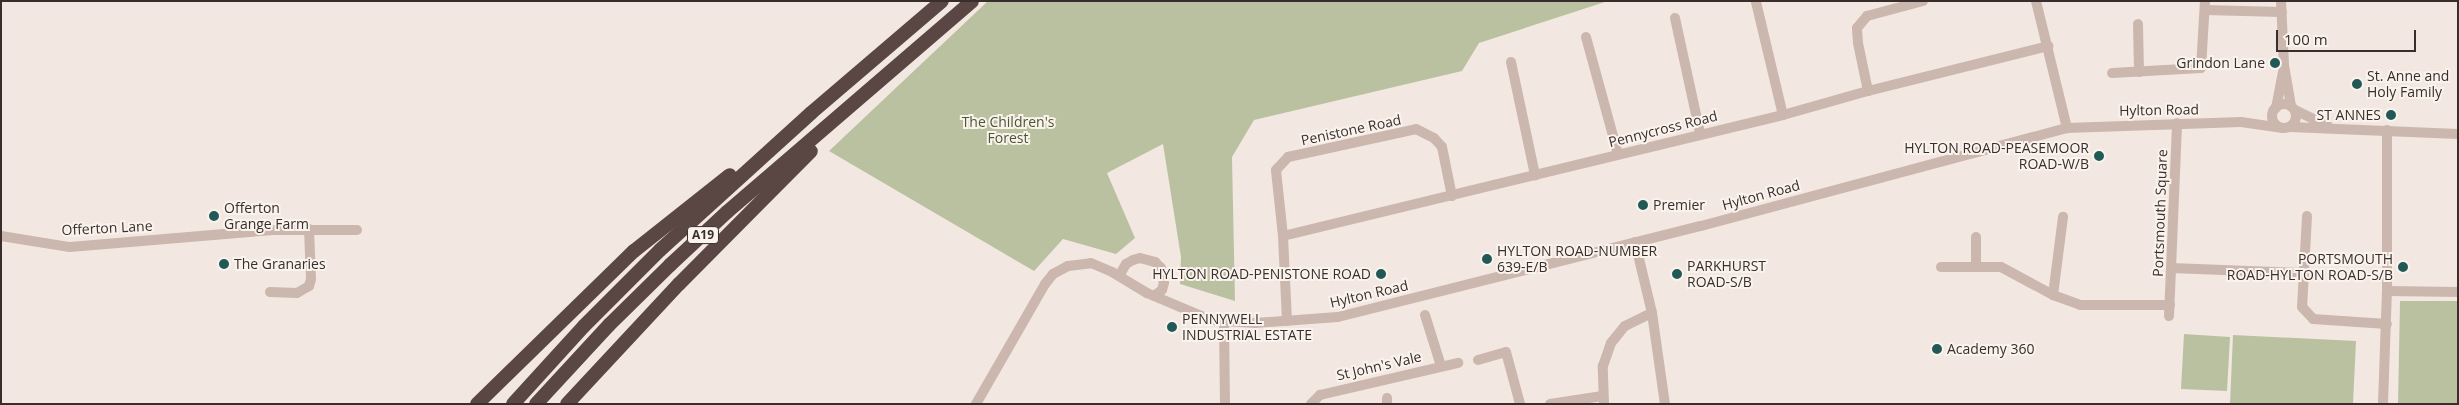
<!DOCTYPE html>
<style>
body{margin:0}
#map{position:relative;width:2459px;height:405px;overflow:hidden;background:#f2e8e1;font-family:"Open Sans",sans-serif}
div>[style]{position:absolute}
.green>*{inset:0;background:#bac1a1}
.minor>*{height:10px;margin:-5px;padding:0 5px;transform-origin:5px;border-radius:5px;background:#cbb7ad}
.minor>.ring{margin:-5px;padding:0;box-sizing:content-box;background:none;border:10px solid #cbb7ad;border-radius:50%}
.highway>*{height:14px;margin:-7px;padding:0 7px;transform-origin:7px;border-radius:7px;background:#5a4743}
.dots>*{width:14px;height:14px;translate:-50% -50%;box-sizing:border-box;border:2px solid #faf3ed;border-radius:50%}
span{translate:-50% -50%;white-space:nowrap;text-align:center;line-height:1.15;-webkit-text-stroke:4px #faf3ed;paint-order:stroke}
.shield-label span{padding:1px 4px;background:#faf3ed;border:1px solid;border-radius:4px;-webkit-text-stroke-width:0}
.shield-label{font-size:12px;color:#392e2b;font-weight:700}
.poi-label{font-size:14px;color:#392e2b}
.right{translate:-100% -50%;text-align:right}
.left{translate:0 -50%;text-align:left}
.street-label{font-size:14px;color:#392e2b}
.park-label{font-size:14px;color:#4c5730}
.frame{position:absolute;inset:0;border:2px solid #392e2b;pointer-events:none}
.scale{position:absolute;left:2276px;top:30px;width:140px;height:22px;box-sizing:border-box;border:2px solid #392e2b;border-top:0;padding-left:6px;font-size:15px;line-height:18px;white-space:nowrap;color:#392e2b;-webkit-text-stroke:4px #faf3ed;paint-order:stroke}
</style>
<div id="map">
<div class="green">
<div style="clip-path:polygon(988px 1px,1608px 1px,1479px 43px,1462px 71px,1254px 120px,1232px 157px,1235px 301px,1180px 284px,1181px 257px,1163px 144px,1107px 173px,1135px 238px,1116px 254px,1063px 239px,1034px 271px,829px 151px)"></div>
<div style="clip-path:polygon(2400px 301px,2458px 301px,2458px 404px,2398px 404px)"></div>
<div style="clip-path:polygon(2184px 334px,2230px 337px,2227px 391px,2181px 389px)"></div>
<div style="clip-path:polygon(2233px 335px,2356px 341px,2353px 404px,2230px 404px)"></div>
</div>
<div class="minor">
<div style="left:2036px;top:1px;width:131px;rotate:76.3deg"></div>
<div style="left:2281px;top:1px;width:64px;rotate:87.3deg"></div>
<div style="left:2284px;top:65px;width:42px;rotate:80.3deg"></div>
<div style="left:1756px;top:2px;width:116px;rotate:76.6deg"></div>
<div style="left:2205px;top:10px;width:77px;rotate:1.5deg"></div>
<div style="left:1675px;top:18px;width:118px;rotate:77.7deg"></div>
<div style="left:2138px;top:24px;width:48px;rotate:88.8deg"></div>
<div style="left:1586px;top:37px;width:121px;rotate:74.7deg"></div>
<div style="left:1511px;top:62px;width:116px;rotate:78deg"></div>
<div style="left:2112px;top:73px;width:89px;rotate:-3.2deg"></div>
<div style="left:2201px;top:68px;width:67px;rotate:-86.6deg"></div>
<div style="left:1868px;top:91px;width:49px;rotate:-101.8deg"></div>
<div style="left:1858px;top:43px;width:15px;rotate:-94deg"></div>
<div style="left:1857px;top:28px;width:16px;rotate:-50deg"></div>
<div style="left:1867px;top:16px;width:58px;rotate:-15deg"></div>
<div class="ring" style="left:2272px;top:104px;width:14px;height:14px"></div>
<div style="left:2276px;top:108px;width:38px;rotate:-79deg"></div>
<div style="left:2295px;top:110px;width:37px;rotate:26deg"></div>
<div style="left:2290px;top:127px;width:168px;rotate:2.4deg"></div>
<div style="left:2307px;top:216px;width:91px;rotate:93.1deg"></div>
<div style="left:2302px;top:307px;width:16px;rotate:47deg"></div>
<div style="left:2313px;top:319px;width:74px;rotate:3.9deg"></div>
<div style="left:1px;top:236px;width:70px;rotate:9.1deg"></div>
<div style="left:70px;top:247px;width:204px;rotate:-4.8deg"></div>
<div style="left:273px;top:230px;width:84px"></div>
<div style="left:1283px;top:236px;width:514px;rotate:-13.6deg"></div>
<div style="left:1783px;top:115px;width:88px;rotate:-15.8deg"></div>
<div style="left:1868px;top:91px;width:186px;rotate:-14deg"></div>
<div style="left:1635px;top:242px;width:73px;rotate:76.5deg"></div>
<div style="left:1941px;top:267px;width:60px"></div>
<div style="left:2001px;top:267px;width:59px;rotate:28.3deg"></div>
<div style="left:2053px;top:295px;width:29px;rotate:20deg"></div>
<div style="left:2080px;top:305px;width:90px"></div>
<div style="left:1976px;top:267px;width:30px;rotate:-90deg"></div>
<div style="left:2171px;top:268px;width:133px;rotate:2.2deg"></div>
<div style="left:1119px;top:276px;width:14px;rotate:-60deg"></div>
<div style="left:1126px;top:264px;width:8px;rotate:-30deg"></div>
<div style="left:1133px;top:260px;width:7px;rotate:-16deg"></div>
<div style="left:1140px;top:258px;width:16px;rotate:15deg"></div>
<div style="left:1155px;top:262px;width:8px;rotate:45deg"></div>
<div style="left:1161px;top:268px;width:15px;rotate:79deg"></div>
<div style="left:1164px;top:283px;width:7px;rotate:106deg"></div>
<div style="left:1162px;top:290px;width:10px;rotate:143deg"></div>
<div style="left:2387px;top:291px;width:71px;rotate:0.8deg"></div>
<div style="left:270px;top:292px;width:27px;rotate:2deg"></div>
<div style="left:297px;top:293px;width:14px;rotate:-30deg"></div>
<div style="left:309px;top:286px;width:7px;rotate:-74deg"></div>
<div style="left:311px;top:279px;width:50px;rotate:-92.3deg"></div>
<div style="left:2053px;top:295px;width:79px;rotate:-82.7deg"></div>
<div style="left:1425px;top:315px;width:53px;rotate:72.6deg"></div>
<div style="left:2169px;top:316px;width:193px;rotate:-87.6deg"></div>
<div style="left:1287px;top:321px;width:85px;rotate:-92.7deg"></div>
<div style="left:1283px;top:236px;width:66px;rotate:-96.1deg"></div>
<div style="left:1276px;top:170px;width:18px;rotate:-47deg"></div>
<div style="left:1288px;top:157px;width:131px;rotate:-12.3deg"></div>
<div style="left:1416px;top:129px;width:20px;rotate:27deg"></div>
<div style="left:1434px;top:138px;width:12px;rotate:48deg"></div>
<div style="left:1442px;top:147px;width:50px;rotate:78.5deg"></div>
<div style="left:1224px;top:323px;width:81px;rotate:89.3deg"></div>
<div style="left:1478px;top:360px;width:29px;rotate:-16deg"></div>
<div style="left:1506px;top:352px;width:54px;rotate:74.9deg"></div>
<div style="left:976px;top:404px;width:138px;rotate:-60.1deg"></div>
<div style="left:1045px;top:284px;width:13px;rotate:-51deg"></div>
<div style="left:1053px;top:274px;width:17px;rotate:-28deg"></div>
<div style="left:1068px;top:266px;width:23px;rotate:-7deg"></div>
<div style="left:1091px;top:263px;width:23px;rotate:23deg"></div>
<div style="left:1112px;top:272px;width:41px;rotate:31deg"></div>
<div style="left:1147px;top:293px;width:69px;rotate:22.9deg"></div>
<div style="left:1211px;top:320px;width:44px;rotate:3.9deg"></div>
<div style="left:1255px;top:323px;width:83px;rotate:-4.1deg"></div>
<div style="left:1338px;top:317px;width:374px;rotate:-14.1deg"></div>
<div style="left:1701px;top:226px;width:379px;rotate:-15deg"></div>
<div style="left:2067px;top:128px;width:174px;rotate:-2deg"></div>
<div style="left:2241px;top:122px;width:41px;rotate:8.3deg"></div>
<div style="left:1311px;top:404px;width:13px;rotate:-45deg"></div>
<div style="left:1320px;top:395px;width:142px;rotate:-13.1deg"></div>
<div style="left:1387px;top:404px;width:6px;rotate:-90deg"></div>
<div style="left:1550px;top:404px;width:53px;rotate:-8.7deg"></div>
<div style="left:1604px;top:404px;width:38px;rotate:-92deg"></div>
<div style="left:1603px;top:366px;width:24px;rotate:-71deg"></div>
<div style="left:1611px;top:343px;width:22px;rotate:-51deg"></div>
<div style="left:1625px;top:326px;width:30px;rotate:-26deg"></div>
<div style="left:1652px;top:313px;width:92px;rotate:81.9deg"></div>
<div style="left:2383px;top:404px;width:113px;rotate:-88deg"></div>
<div style="left:2387px;top:291px;width:161px;rotate:-90deg"></div>
</div>
<div class="highway">
<div style="left:477px;top:404px;width:219px;rotate:-44.3deg"></div>
<div style="left:634px;top:251px;width:122px;rotate:-38.4deg"></div>
<div style="left:513px;top:404px;width:105px;rotate:-47.7deg"></div>
<div style="left:584px;top:326px;width:107px;rotate:-45deg"></div>
<div style="left:660px;top:250px;width:204px;rotate:-42.2deg"></div>
<div style="left:811px;top:113px;width:172px;rotate:-40.5deg"></div>
<div style="left:536px;top:404px;width:108px;rotate:-47.3deg"></div>
<div style="left:609px;top:325px;width:86px;rotate:-44.5deg"></div>
<div style="left:670px;top:265px;width:78px;rotate:-42.9deg"></div>
<div style="left:727px;top:212px;width:323px;rotate:-40.7deg"></div>
<div style="left:567px;top:404px;width:164px;rotate:-47deg"></div>
<div style="left:679px;top:284px;width:187px;rotate:-45.2deg"></div>
</div>
<div class="dots">
<div style="left:2275px;top:63px;background:#225957"></div>
<div style="left:2357px;top:84px;background:#225957"></div>
<div style="left:2391px;top:115px;background:#225957"></div>
<div style="left:2099px;top:156px;background:#225957"></div>
<div style="left:1643px;top:205px;background:#225957"></div>
<div style="left:214px;top:216px;background:#225957"></div>
<div style="left:1487px;top:259px;background:#225957"></div>
<div style="left:224px;top:264px;background:#225957"></div>
<div style="left:2403px;top:267px;background:#225957"></div>
<div style="left:1381px;top:274px;background:#225957"></div>
<div style="left:1677px;top:274px;background:#225957"></div>
<div style="left:1172px;top:327px;background:#225957"></div>
<div style="left:1937px;top:349px;background:#225957"></div>
</div>
<div class="shield-label">
<span style="left:703px;top:235px">A19</span>
</div>
<div class="poi-label">
<span class="right" style="left:2265px;top:63px">Grindon Lane</span>
<span class="left" style="left:2367px;top:84px">St. Anne and<br>Holy Family</span>
<span class="right" style="left:2381px;top:115px">ST ANNES</span>
<span class="right" style="left:2089px;top:156px">HYLTON ROAD-PEASEMOOR<br>ROAD-W/B</span>
<span class="left" style="left:1653px;top:205px">Premier</span>
<span class="left" style="left:224px;top:216px">Offerton<br>Grange Farm</span>
<span class="left" style="left:1497px;top:259px">HYLTON ROAD-NUMBER<br>639-E/B</span>
<span class="right" style="left:2393px;top:267px">PORTSMOUTH<br>ROAD-HYLTON ROAD-S/B</span>
<span class="left" style="left:234px;top:264px">The Granaries</span>
<span class="left" style="left:1687px;top:274px">PARKHURST<br>ROAD-S/B</span>
<span class="right" style="left:1371px;top:274px">HYLTON ROAD-PENISTONE ROAD</span>
<span class="left" style="left:1182px;top:327px">PENNYWELL<br>INDUSTRIAL ESTATE</span>
<span class="left" style="left:1947px;top:349px">Academy 360</span>
</div>
<div class="street-label">
<span style="left:2159px;top:110px;rotate:-1deg">Hylton Road</span>
<span style="left:1663px;top:129px;rotate:-14deg">Pennycross Road</span>
<span style="left:1351px;top:130px;rotate:-12deg">Penistone Road</span>
<span style="left:1761px;top:195px;rotate:-15deg">Hylton Road</span>
<span style="left:2160px;top:213px;rotate:-88deg">Portsmouth Square</span>
<span style="left:107px;top:228px;rotate:-3deg">Offerton Lane</span>
<span style="left:1369px;top:294px;rotate:-13deg">Hylton Road</span>
<span style="left:1379px;top:366px;rotate:-13deg">St John's Vale</span>
</div>
<div class="park-label">
<span style="left:1008px;top:130px">The Children's<br>Forest</span>
</div>
<div class="frame"></div>
<div class="scale">100 m</div>
</div>
